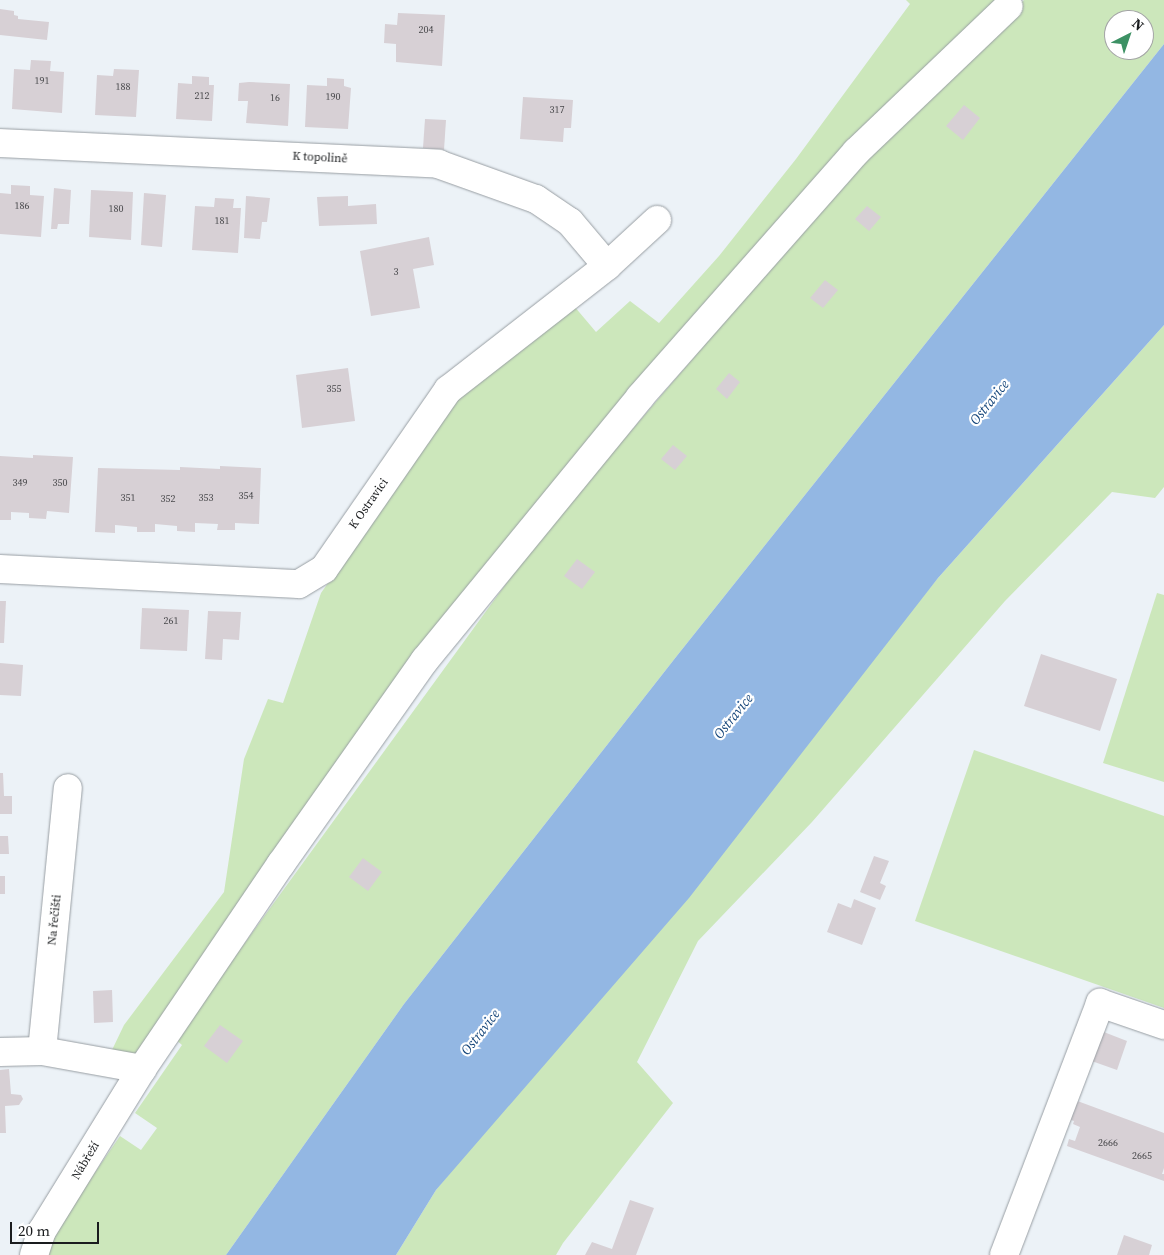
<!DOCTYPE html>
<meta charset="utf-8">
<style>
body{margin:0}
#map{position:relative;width:1164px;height:1255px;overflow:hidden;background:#ecf2f7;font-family:"Source Serif 4",serif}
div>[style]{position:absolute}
.green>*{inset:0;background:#cce7bb}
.water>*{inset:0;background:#93b7e3}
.building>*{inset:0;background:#d7d0d5}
.roads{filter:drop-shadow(0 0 1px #989ea3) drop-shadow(0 0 1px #989ea3)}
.minor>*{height:28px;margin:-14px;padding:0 14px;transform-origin:14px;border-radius:14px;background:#fff}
span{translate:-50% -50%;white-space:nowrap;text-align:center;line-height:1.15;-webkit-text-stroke:4.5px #fff;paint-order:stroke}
.number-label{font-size:10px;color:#49494c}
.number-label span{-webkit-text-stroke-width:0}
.street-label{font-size:12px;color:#1a1c1e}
.water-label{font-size:14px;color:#134479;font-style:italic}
.north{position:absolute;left:1104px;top:10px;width:50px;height:50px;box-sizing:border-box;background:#fff;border:1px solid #a3a4a5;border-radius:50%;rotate:41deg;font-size:14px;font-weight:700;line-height:20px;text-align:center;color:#1a1c1e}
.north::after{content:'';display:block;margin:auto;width:18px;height:22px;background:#3d9164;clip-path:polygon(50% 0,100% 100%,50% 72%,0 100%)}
.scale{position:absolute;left:10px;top:1222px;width:89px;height:22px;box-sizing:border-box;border:2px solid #1a1c1e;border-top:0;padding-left:6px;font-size:15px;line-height:18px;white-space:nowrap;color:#1a1c1e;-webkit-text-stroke:4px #fff;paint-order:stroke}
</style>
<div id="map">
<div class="green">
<div style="clip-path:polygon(906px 0,1004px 0,647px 376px,140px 1056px,112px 1050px,124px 1025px,224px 892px,244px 759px,268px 699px,283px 703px,321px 593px,461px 395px,574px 306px,596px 332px,630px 301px,659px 323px,719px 256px,796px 159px,910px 4px)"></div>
<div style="clip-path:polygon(evenodd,1024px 0,1164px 0,1164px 44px,676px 657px,404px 1004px,226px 1255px,47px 1255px,58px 1226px,120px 1136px,141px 1150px,157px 1128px,135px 1113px,182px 1045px,175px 1039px,537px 541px,863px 159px,1024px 0,1114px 20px,1144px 20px,1144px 50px,1114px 50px,1114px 20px)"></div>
<div style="clip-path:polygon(1164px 325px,1164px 487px,1155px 498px,1112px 492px,1005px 601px,812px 822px,698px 941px,637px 1062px,673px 1103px,563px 1243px,556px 1255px,396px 1255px,436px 1190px,938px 578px)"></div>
<div style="clip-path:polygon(1157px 593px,1164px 595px,1164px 782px,1103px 763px)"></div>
<div style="clip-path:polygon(974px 750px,1164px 816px,1164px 1008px,915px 921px)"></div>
</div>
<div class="water">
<div style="clip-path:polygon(1164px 44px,1164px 325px,938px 578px,689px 898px,436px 1190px,396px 1255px,226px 1255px,404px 1004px,676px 657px)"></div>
</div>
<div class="building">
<div style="clip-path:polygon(0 9px,14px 11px,14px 15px,18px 16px,18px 19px,49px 22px,47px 40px,0 35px)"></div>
<div style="clip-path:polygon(398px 13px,445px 15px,442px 66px,396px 62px,396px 44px,384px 43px,385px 24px,397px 25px)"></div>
<div style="clip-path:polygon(31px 60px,51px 61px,50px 71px,64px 72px,62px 113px,12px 109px,14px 69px,30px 70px)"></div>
<div style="clip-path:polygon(114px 69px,139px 70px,136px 117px,95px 115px,97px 75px,113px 76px)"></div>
<div style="clip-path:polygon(192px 76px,209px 77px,209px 85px,214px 85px,212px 121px,176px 119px,178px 83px,192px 84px)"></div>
<div style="clip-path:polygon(327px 78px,344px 79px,344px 86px,351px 88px,348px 129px,305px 127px,307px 85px,327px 86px)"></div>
<div style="clip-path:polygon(249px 82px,290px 84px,288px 126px,246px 123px,248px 101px,238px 101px,239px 83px)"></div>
<div style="clip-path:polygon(523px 97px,573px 100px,571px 128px,564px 128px,563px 142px,520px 139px)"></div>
<div style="clip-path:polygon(964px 105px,980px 118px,963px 140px,946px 126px)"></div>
<div style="clip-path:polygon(425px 119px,446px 120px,444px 150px,423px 148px)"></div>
<div style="clip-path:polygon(11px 185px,30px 186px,30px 195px,44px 196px,41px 237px,0 234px,0 193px,11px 194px)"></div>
<div style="clip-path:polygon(54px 188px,71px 190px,69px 224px,58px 224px,57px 229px,51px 229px)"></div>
<div style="clip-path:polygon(91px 190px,133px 192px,131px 240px,89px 237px)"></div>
<div style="clip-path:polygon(144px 193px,166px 195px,162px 247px,141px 245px)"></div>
<div style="clip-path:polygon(246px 196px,270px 198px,267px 222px,262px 222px,260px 239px,244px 238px)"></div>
<div style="clip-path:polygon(348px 196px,348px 206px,376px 204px,377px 224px,319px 226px,317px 197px)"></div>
<div style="clip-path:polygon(215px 198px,234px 199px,233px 208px,241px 208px,238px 253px,192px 250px,195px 206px,214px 207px)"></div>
<div style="clip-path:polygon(867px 206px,881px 217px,869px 231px,855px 219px)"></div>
<div style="clip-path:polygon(429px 237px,434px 265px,413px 269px,420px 308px,371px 316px,360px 251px)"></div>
<div style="clip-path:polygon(825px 280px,838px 290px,823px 308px,810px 298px)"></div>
<div style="clip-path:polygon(348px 368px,355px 421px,302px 428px,296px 375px)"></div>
<div style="clip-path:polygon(729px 373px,740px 382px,727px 399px,716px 389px)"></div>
<div style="clip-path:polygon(673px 445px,687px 456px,675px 470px,661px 459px)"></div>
<div style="clip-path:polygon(33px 455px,73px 457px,69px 513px,47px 511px,46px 519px,29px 518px,29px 513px,11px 512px,11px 520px,0 520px,0 456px,33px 458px)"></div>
<div style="clip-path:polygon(220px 466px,261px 468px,259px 524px,235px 523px,235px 530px,217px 530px,218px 524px,195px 523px,195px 532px,177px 531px,177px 526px,155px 524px,155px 532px,137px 532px,137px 527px,115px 525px,115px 533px,95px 532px,98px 468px,180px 470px,180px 467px,220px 469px)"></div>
<div style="clip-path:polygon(577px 559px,595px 572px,582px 589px,564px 576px)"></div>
<div style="clip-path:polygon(0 601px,6px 601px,4px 643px,0 643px)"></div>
<div style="clip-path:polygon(142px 608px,189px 610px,187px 651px,140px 649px)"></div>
<div style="clip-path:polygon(208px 611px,241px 612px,239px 640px,223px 639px,222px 660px,205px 659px)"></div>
<div style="clip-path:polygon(1041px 654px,1117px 679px,1100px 731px,1024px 706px)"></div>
<div style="clip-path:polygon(0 663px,23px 665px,21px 696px,0 695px)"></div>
<div style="clip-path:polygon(0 773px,3px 773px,4px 796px,12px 796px,12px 814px,0 814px)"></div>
<div style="clip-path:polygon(0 836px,8px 836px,9px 854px,0 854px)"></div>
<div style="clip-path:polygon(874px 856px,889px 861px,880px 883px,886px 886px,880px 900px,860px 892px)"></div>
<div style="clip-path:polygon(363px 858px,382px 872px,368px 891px,349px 877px)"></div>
<div style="clip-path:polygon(0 876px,5px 876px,5px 894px,0 894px)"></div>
<div style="clip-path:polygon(854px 899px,876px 908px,862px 945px,827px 932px,838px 903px,851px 908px)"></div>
<div style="clip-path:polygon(112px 990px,113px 1022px,94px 1023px,93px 991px)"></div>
<div style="clip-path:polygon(220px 1025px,243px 1041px,227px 1063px,204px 1046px)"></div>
<div style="clip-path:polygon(1096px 1029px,1127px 1041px,1117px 1070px,1086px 1059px)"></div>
<div style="clip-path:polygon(9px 1069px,11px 1094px,21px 1095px,23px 1099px,19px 1105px,5px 1106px,6px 1133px,0 1133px,0 1070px)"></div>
<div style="clip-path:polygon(1072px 1099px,1164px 1133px,1164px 1168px,1162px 1174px,1164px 1174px,1164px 1181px,1067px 1146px,1069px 1139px,1075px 1141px,1080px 1127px,1073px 1124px,1074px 1121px,1064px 1118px)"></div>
<div style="clip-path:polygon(630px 1200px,654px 1208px,636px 1255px,585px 1255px,592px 1242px,612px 1249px)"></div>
<div style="clip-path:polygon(1124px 1235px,1152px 1245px,1149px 1255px,1117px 1255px)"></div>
</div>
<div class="roads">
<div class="minor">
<div style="left:0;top:143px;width:439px;rotate:2.7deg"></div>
<div style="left:438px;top:164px;width:104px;rotate:19.7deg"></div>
<div style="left:536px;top:199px;width:41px;rotate:34.1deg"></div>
<div style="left:570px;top:222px;width:57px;rotate:49.9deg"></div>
<div style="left:0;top:569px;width:299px;rotate:2.9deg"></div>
<div style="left:299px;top:584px;width:29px;rotate:-31deg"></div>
<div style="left:324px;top:569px;width:218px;rotate:-55.3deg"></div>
<div style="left:448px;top:390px;width:202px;rotate:-37.9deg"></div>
<div style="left:607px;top:266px;width:68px;rotate:-42.6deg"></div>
<div style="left:42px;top:1051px;width:264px;rotate:-84.4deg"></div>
<div style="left:0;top:1052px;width:42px;rotate:-1.4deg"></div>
<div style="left:42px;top:1051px;width:102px;rotate:10.2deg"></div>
<div style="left:34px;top:1255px;width:25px;rotate:-72deg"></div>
<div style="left:42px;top:1231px;width:190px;rotate:-58.3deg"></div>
<div style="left:142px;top:1069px;width:248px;rotate:-55.9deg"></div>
<div style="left:281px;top:864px;width:250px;rotate:-54.8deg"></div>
<div style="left:425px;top:660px;width:340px;rotate:-50.7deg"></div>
<div style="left:640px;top:397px;width:327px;rotate:-48.6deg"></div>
<div style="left:856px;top:152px;width:211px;rotate:-43.7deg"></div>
<div style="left:1004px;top:1255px;width:270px;rotate:-69.1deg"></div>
<div style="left:1100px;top:1003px;width:68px;rotate:19deg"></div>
</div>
</div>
<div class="number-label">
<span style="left:426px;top:30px">204</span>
<span style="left:42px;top:81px">191</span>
<span style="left:123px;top:87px">188</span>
<span style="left:202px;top:96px">212</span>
<span style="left:333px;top:97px">190</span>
<span style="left:275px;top:98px">16</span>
<span style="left:557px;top:110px">317</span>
<span style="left:22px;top:206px">186</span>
<span style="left:116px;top:209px">180</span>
<span style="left:222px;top:221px">181</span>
<span style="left:396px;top:272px">3</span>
<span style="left:334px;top:389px">355</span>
<span style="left:20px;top:483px">349</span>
<span style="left:60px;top:483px">350</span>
<span style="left:246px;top:496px">354</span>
<span style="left:128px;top:498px">351</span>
<span style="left:206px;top:498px">353</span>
<span style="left:168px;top:499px">352</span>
<span style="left:171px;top:621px">261</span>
<span style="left:1108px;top:1143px">2666</span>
<span style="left:1142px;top:1156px">2665</span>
</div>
<div class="street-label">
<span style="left:320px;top:158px;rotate:3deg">K topolině</span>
<span style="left:369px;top:504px;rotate:-55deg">K Ostravici</span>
<span style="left:55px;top:920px;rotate:-84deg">Na řečišti</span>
<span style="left:86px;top:1161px;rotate:-59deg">Nábřeží</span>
</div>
<div class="water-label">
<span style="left:989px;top:402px;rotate:-51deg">Ostravice</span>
<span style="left:733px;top:716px;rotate:-51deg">Ostravice</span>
<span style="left:480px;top:1032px;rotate:-52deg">Ostravice</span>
</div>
<div class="north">N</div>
<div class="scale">20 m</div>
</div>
